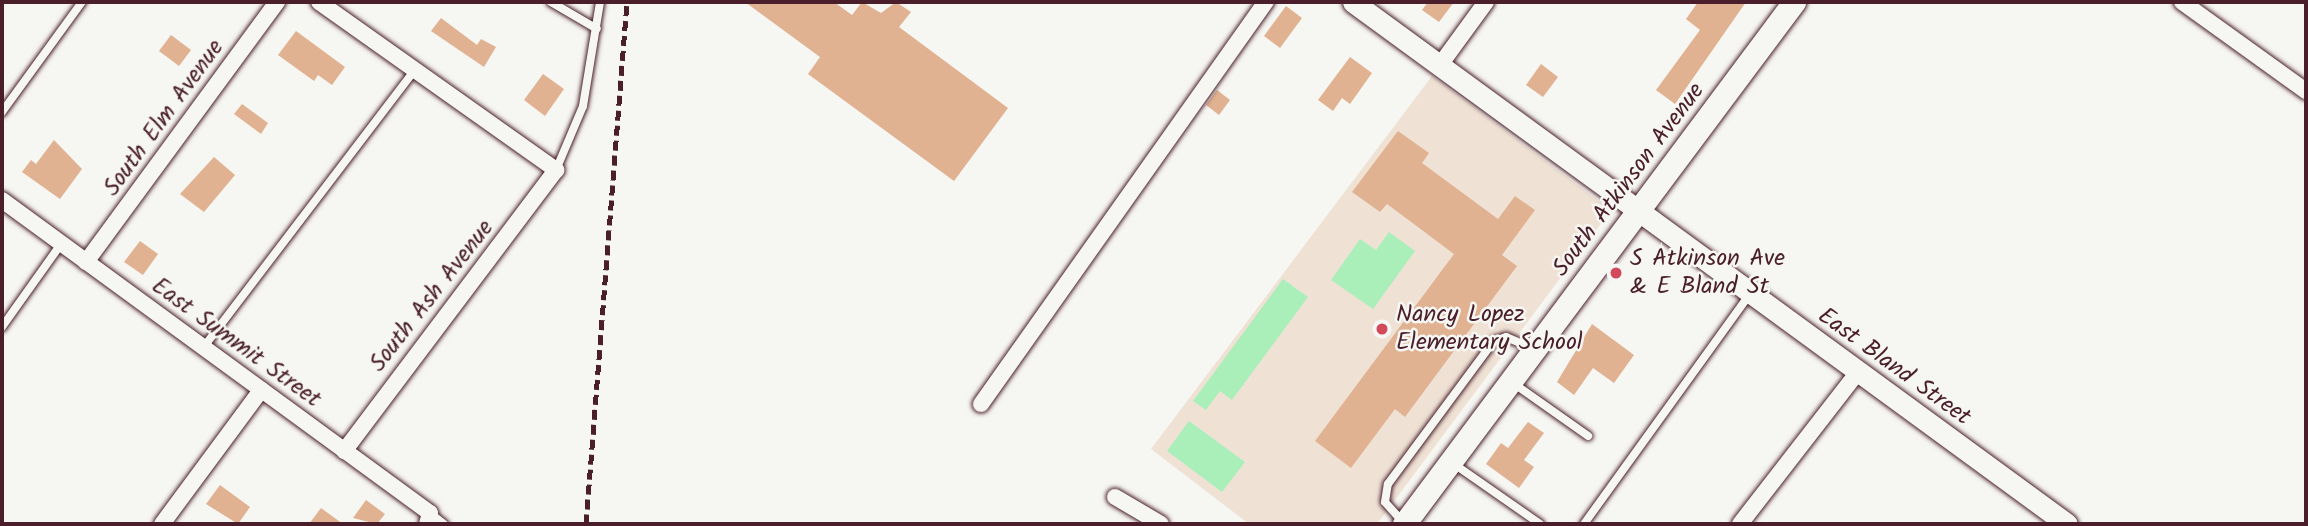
<!DOCTYPE html>
<style>
body{margin:0}
#map{position:relative;width:2308px;height:526px;overflow:hidden;background:#f6f6f2;font-family:Kalam,sans-serif}
div>[style]{position:absolute}
.built>*{inset:0;background:#efe2d5}
.green>*{inset:0;background:#aaeeb9}
.building>*{inset:0;background:#e0b291}
.roads{filter:drop-shadow(0 0 2px #4a1f2b) drop-shadow(0 0 2px #4a1f2b)}
.service>*{height:8px;margin:-4px;padding:0 4px;transform-origin:4px;border-radius:4px;background:#f6f6f2}
.minor>*{height:16px;margin:-8px;padding:0 8px;transform-origin:8px;border-radius:8px;background:#f6f6f2}
.tertiary>*{height:21px;margin:-10.5px;padding:0 10.5px;transform-origin:10.5px;border-radius:10.5px;background:#f6f6f2}
.secondary>*{height:23px;margin:-11.5px;padding:0 11.5px;transform-origin:11.5px;border-radius:11.5px;background:#f6f6f2}
.rail>*{height:5px;margin-top:-2.5px;transform-origin:0;background:repeating-linear-gradient(90deg,#4a1f2b 0 10px,transparent 0 15px)}
.dots>*{width:19px;height:19px;translate:-50% -50%;box-sizing:border-box;border:4px solid #f6f6f2;border-radius:50%}
span{translate:-50% -50%;white-space:nowrap;text-align:center;line-height:1.15;-webkit-text-stroke:5px #f6f6f2;paint-order:stroke}
.street-label{font-size:24px;color:#4a1f2b}
.poi-label{font-size:24px;color:#4a1f2b}
.left{translate:0 -50%;text-align:left}
.frame{position:absolute;inset:0;border:4px solid #4a1f2b;pointer-events:none}
</style>
<div id="map">
<div class="built">
<div style="clip-path:polygon(1432px 76px,1611px 210px,1377px 524px,1249px 524px,1151px 449px)"></div>
</div>
<div class="green">
<div style="clip-path:polygon(1389px 232px,1415px 251px,1373px 309px,1331px 280px,1360px 239px,1376px 250px)"></div>
<div style="clip-path:polygon(1283px 279px,1308px 297px,1232px 400px,1220px 391px,1206px 410px,1193px 401px)"></div>
<div style="clip-path:polygon(1189px 421px,1245px 462px,1222px 492px,1167px 451px)"></div>
</div>
<div class="building">
<div style="clip-path:polygon(745px 2px,834px 2px,852px 15px,862px 2px,881px 13px,896px 2px,911px 12px,899px 27px,1008px 108px,954px 181px,808px 74px,820px 57px)"></div>
<div style="clip-path:polygon(1428px 2px,1454px 2px,1439px 22px,1422px 10px)"></div>
<div style="clip-path:polygon(1698px 2px,1746px 2px,1675px 104px,1656px 90px,1700px 30px,1686px 19px)"></div>
<div style="clip-path:polygon(1286px 6px,1302px 18px,1280px 48px,1264px 36px)"></div>
<div style="clip-path:polygon(441px 18px,477px 45px,481px 39px,496px 47px,484px 67px,431px 31px)"></div>
<div style="clip-path:polygon(296px 31px,345px 67px,332px 85px,318px 75px,314px 81px,278px 55px)"></div>
<div style="clip-path:polygon(171px 35px,191px 50px,179px 66px,159px 51px)"></div>
<div style="clip-path:polygon(1350px 57px,1372px 73px,1350px 104px,1342px 98px,1333px 111px,1318px 100px)"></div>
<div style="clip-path:polygon(1541px 64px,1558px 77px,1543px 97px,1526px 85px)"></div>
<div style="clip-path:polygon(543px 74px,564px 89px,545px 116px,524px 100px)"></div>
<div style="clip-path:polygon(1217px 90px,1230px 100px,1219px 115px,1206px 105px)"></div>
<div style="clip-path:polygon(242px 104px,268px 123px,261px 134px,234px 114px)"></div>
<div style="clip-path:polygon(1398px 131px,1429px 153px,1422px 163px,1498px 219px,1515px 196px,1535px 210px,1502px 255px,1517px 266px,1405px 417px,1395px 409px,1351px 468px,1315px 441px,1454px 254px,1387px 204px,1380px 212px,1352px 192px)"></div>
<div style="clip-path:polygon(54px 140px,82px 169px,60px 199px,22px 172px,31px 160px,36px 164px)"></div>
<div style="clip-path:polygon(214px 157px,235px 175px,204px 212px,180px 194px)"></div>
<div style="clip-path:polygon(140px 241px,158px 254px,143px 275px,124px 262px)"></div>
<div style="clip-path:polygon(1592px 324px,1634px 355px,1614px 383px,1593px 368px,1574px 395px,1557px 382px)"></div>
<div style="clip-path:polygon(1528px 422px,1544px 433px,1524px 460px,1534px 467px,1519px 488px,1486px 464px,1501px 443px,1508px 448px)"></div>
<div style="clip-path:polygon(220px 485px,250px 507px,238px 524px,206px 504px)"></div>
<div style="clip-path:polygon(366px 500px,385px 514px,377px 524px,353px 518px)"></div>
<div style="clip-path:polygon(321px 508px,343px 524px,309px 524px)"></div>
</div>
<div class="roads">
<div class="service">
<div style="left:551px;top:2px;width:53px;rotate:30.4deg"></div>
<div style="left:2px;top:112px;width:136px;rotate:-54deg"></div>
<div style="left:556px;top:170px;width:69px;rotate:-67.1deg"></div>
<div style="left:583px;top:106px;width:105px;rotate:-80.7deg"></div>
<div style="left:2px;top:327px;width:102px;rotate:-54.6deg"></div>
<div style="left:203px;top:348px;width:350px;rotate:-52.7deg"></div>
<div style="left:1513px;top:383px;width:92px;rotate:35.2deg"></div>
<div style="left:1454px;top:464px;width:105px;rotate:34.9deg"></div>
<div style="left:430px;top:513px;width:18px;rotate:38deg"></div>
<div style="left:1402px;top:521px;width:25px;rotate:-132deg"></div>
<div style="left:1385px;top:502px;width:18px;rotate:-81deg"></div>
<div style="left:1388px;top:484px;width:178px;rotate:-53.5deg"></div>
<div style="left:1494px;top:341px;width:13px;rotate:-18deg"></div>
<div style="left:1506px;top:337px;width:28px;rotate:23deg"></div>
<div style="left:1584px;top:524px;width:284px;rotate:-54.2deg"></div>
</div>
<div class="minor">
<div style="left:319px;top:2px;width:291px;rotate:35.3deg"></div>
<div style="left:556px;top:170px;width:352px;rotate:127deg"></div>
<div style="left:2182px;top:2px;width:153px;rotate:35.7deg"></div>
<div style="left:1440px;top:65px;width:78px;rotate:-53.9deg"></div>
<div style="left:2px;top:200px;width:530px;rotate:36.18deg"></div>
<div style="left:430px;top:513px;width:11px;rotate:105deg"></div>
<div style="left:86px;top:262px;width:323px;rotate:-53.7deg"></div>
<div style="left:981px;top:404px;width:493px;rotate:-54.7deg"></div>
<div style="left:1115px;top:497px;width:53px;rotate:30.4deg"></div>
<div style="left:162px;top:524px;width:167px;rotate:-53.5deg"></div>
<div style="left:1740px;top:524px;width:191px;rotate:-52.2deg"></div>
</div>
<div class="tertiary">
<div style="left:1353px;top:2px;width:884px;rotate:36.17deg"></div>
</div>
<div class="secondary">
<div style="left:1404px;top:524px;width:652px;rotate:-53.24deg"></div>
</div>
</div>
<div class="rail">
<div style="left:586px;top:524px;width:524px;rotate:-85.51deg"></div>
</div>
<div class="dots">
<div style="left:1616px;top:273px;background:#d1495b"></div>
<div style="left:1382px;top:329px;background:#d1495b"></div>
</div>
<div class="street-label">
<span style="left:164px;top:118px;rotate:-54deg">South Elm Avenue</span>
<span style="left:1629px;top:180px;rotate:-53deg">South Atkinson Avenue</span>
<span style="left:432px;top:296px;rotate:-52deg">South Ash Avenue</span>
<span style="left:236px;top:343px;rotate:36deg">East Summit Street</span>
<span style="left:1894px;top:367px;rotate:36deg">East Bland Street</span>
</div>
<div class="poi-label">
<span class="left" style="left:1630px;top:273px">S Atkinson Ave<br>&amp; E Bland St</span>
<span class="left" style="left:1396px;top:329px">Nancy Lopez<br>Elementary School</span>
</div>
<div class="frame"></div>
</div>
